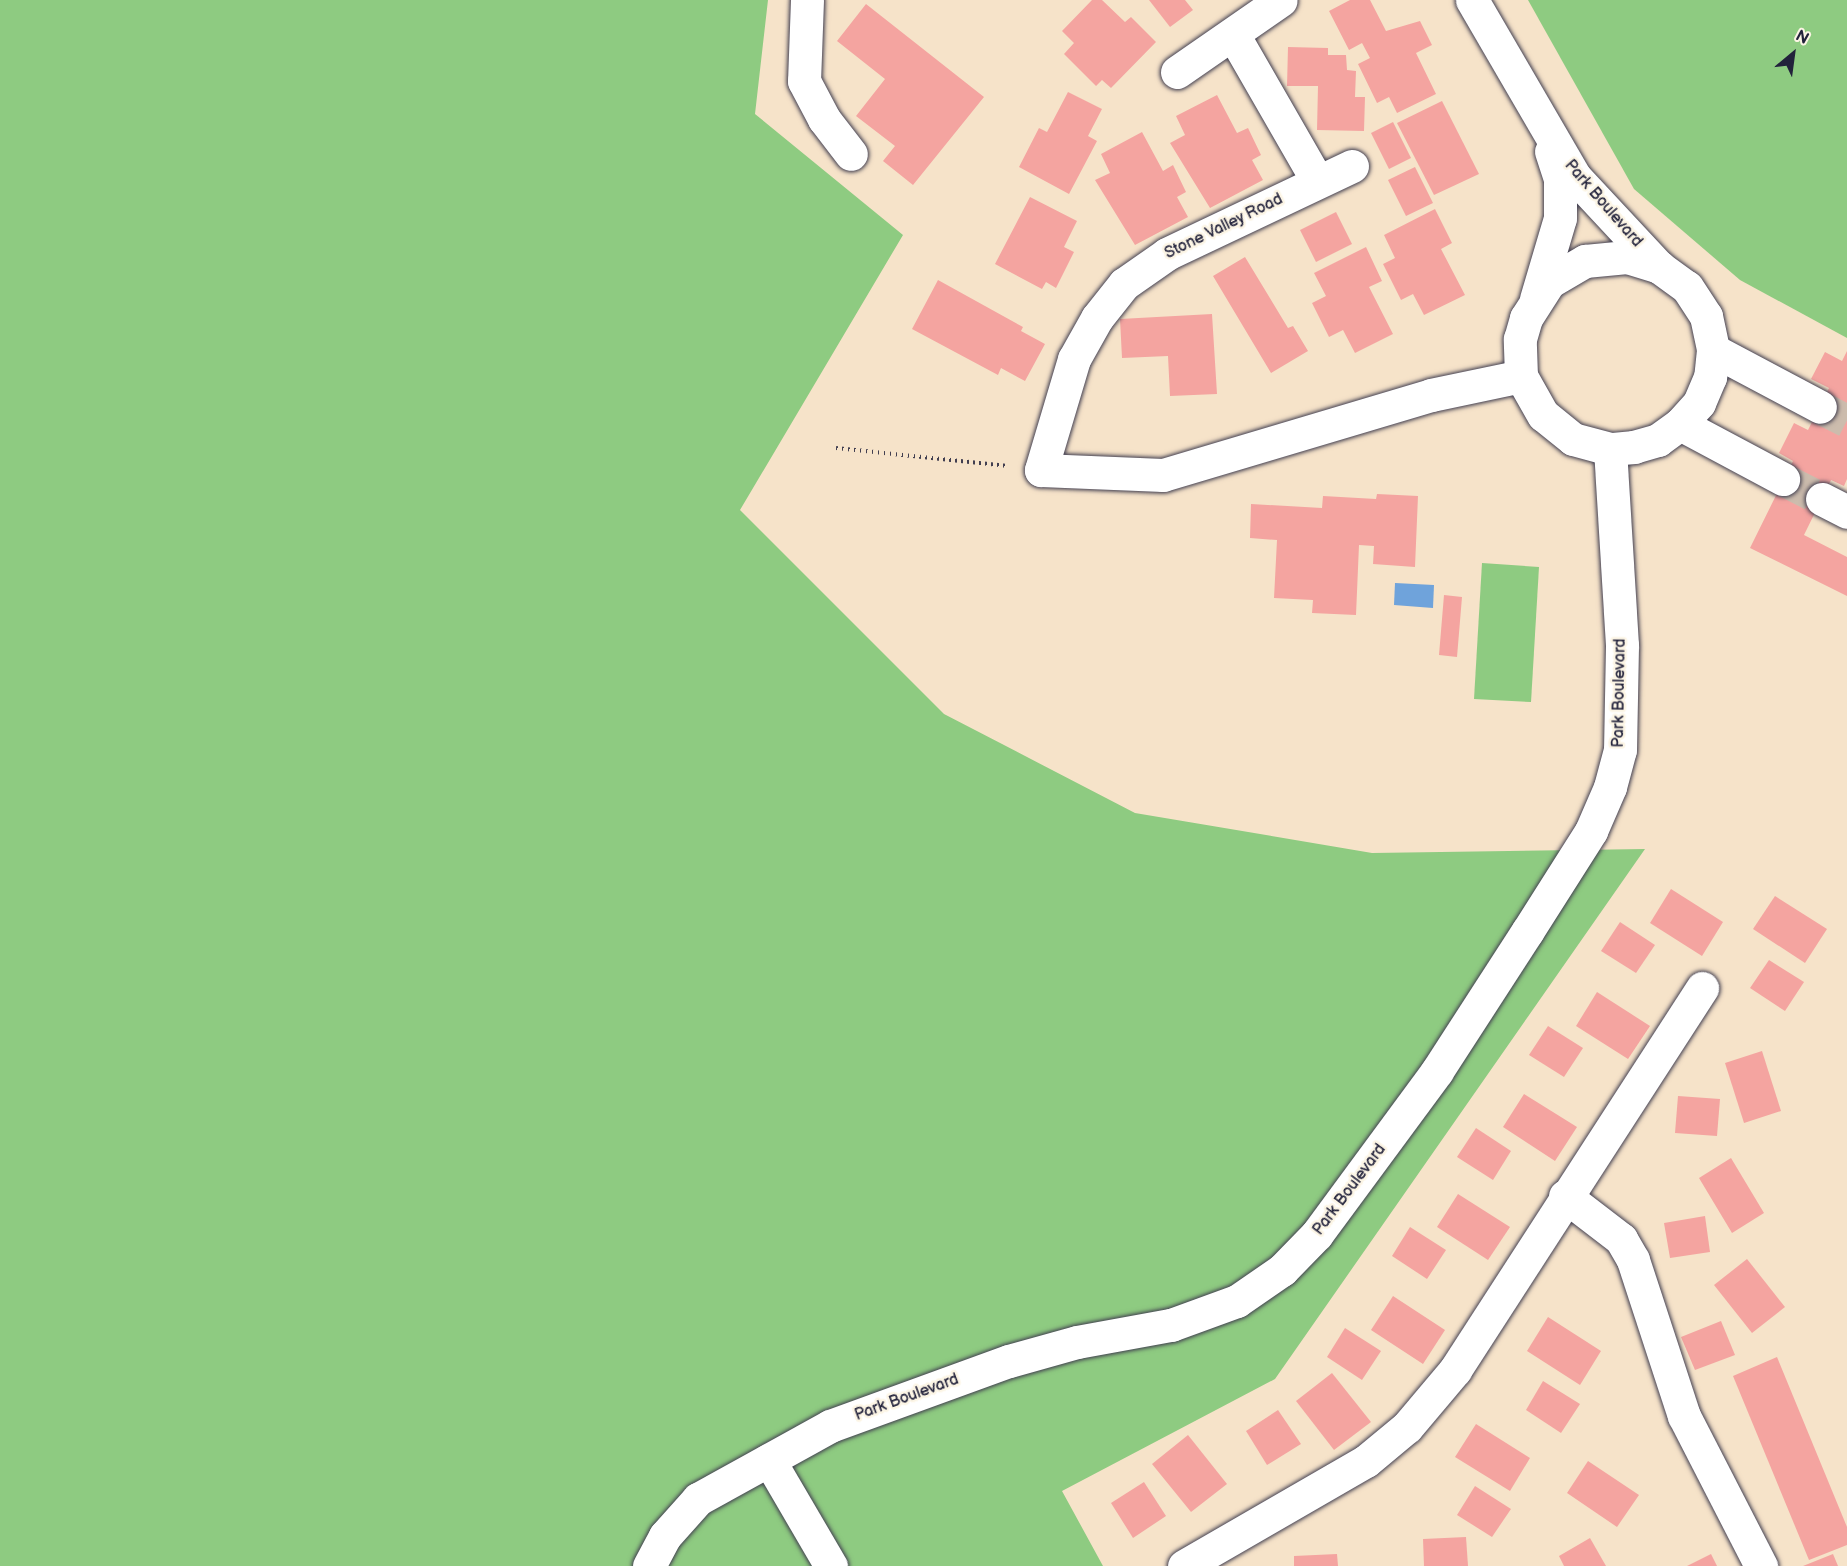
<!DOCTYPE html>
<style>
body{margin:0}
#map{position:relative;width:1847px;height:1566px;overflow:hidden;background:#f6e3c9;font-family:"Balsamiq Sans",sans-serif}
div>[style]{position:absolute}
.green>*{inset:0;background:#8ecb81}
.water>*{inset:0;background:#6fa3db}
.building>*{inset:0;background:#f4a4a0}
.minor-tunnel>*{height:33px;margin-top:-16.5px;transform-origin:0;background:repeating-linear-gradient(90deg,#ccbcad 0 33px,transparent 0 49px)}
.path>*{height:4px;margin-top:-2px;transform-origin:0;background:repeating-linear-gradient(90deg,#423f50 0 1.5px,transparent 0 6px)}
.roads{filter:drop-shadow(0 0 2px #423f50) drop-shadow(0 0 2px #423f50)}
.minor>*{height:33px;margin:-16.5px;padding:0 16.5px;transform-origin:16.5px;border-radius:16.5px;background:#fff}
span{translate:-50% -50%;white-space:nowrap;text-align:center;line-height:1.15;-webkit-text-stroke:5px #fcf5e5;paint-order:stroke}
.street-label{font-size:16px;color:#22223b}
.north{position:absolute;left:1763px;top:24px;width:60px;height:60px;-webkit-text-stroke:4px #fcf5e5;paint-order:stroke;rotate:29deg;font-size:16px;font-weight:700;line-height:24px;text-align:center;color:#22223b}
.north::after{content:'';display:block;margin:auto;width:21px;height:27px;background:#22223b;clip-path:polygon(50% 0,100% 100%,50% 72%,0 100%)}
</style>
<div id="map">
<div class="green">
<div style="clip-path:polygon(0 0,768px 0,755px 114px,903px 235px,740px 510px,944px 714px,1135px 813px,1372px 853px,1645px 849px,1275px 1379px,1062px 1491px,1103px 1566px,0 1566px)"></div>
<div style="clip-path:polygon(1528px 0,1847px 0,1847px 338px,1740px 280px,1634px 189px)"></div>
<div style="clip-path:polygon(1482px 563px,1539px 567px,1531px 702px,1474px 699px)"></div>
</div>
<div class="water">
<div style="clip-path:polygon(1395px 583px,1434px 585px,1433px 608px,1394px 605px)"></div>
</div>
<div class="building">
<div style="clip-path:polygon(1092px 0,1102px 0,1125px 22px,1131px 17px,1156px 42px,1111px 88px,1102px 80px,1096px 86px,1064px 54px,1074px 43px,1062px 31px)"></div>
<div style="clip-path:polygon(1149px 0,1185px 0,1193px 10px,1170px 27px)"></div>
<div style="clip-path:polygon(1350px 0,1370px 0,1386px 31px,1420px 21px,1432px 45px,1416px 53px,1436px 94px,1397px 113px,1389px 97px,1377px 103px,1358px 64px,1370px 58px,1362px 43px,1349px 50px,1329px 11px)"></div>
<div style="clip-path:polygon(866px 4px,984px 97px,913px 185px,883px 161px,895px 146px,856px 116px,885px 79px,837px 41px)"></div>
<div style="clip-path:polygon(1288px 47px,1328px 48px,1328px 55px,1346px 55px,1347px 70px,1356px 71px,1355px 97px,1365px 97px,1364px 131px,1317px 130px,1318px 86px,1287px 86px)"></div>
<div style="clip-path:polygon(1068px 92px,1102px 109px,1088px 136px,1097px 141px,1069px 194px,1019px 167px,1039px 128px,1047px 132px)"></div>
<div style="clip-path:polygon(1217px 95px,1237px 133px,1248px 128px,1261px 155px,1252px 160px,1263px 180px,1210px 208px,1170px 143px,1185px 135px,1176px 116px)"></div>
<div style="clip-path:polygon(1442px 101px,1479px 174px,1434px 195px,1397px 123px)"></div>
<div style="clip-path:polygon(1393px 122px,1411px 158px,1389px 169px,1371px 133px)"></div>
<div style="clip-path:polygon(1142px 132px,1163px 171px,1173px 165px,1186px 192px,1177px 197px,1188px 217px,1135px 245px,1095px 180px,1110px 173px,1101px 154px)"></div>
<div style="clip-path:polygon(1415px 167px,1433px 203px,1406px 216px,1388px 180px)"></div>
<div style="clip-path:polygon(1030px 197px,1077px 221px,1064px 247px,1074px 252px,1056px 288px,1046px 282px,1042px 289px,995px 264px)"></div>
<div style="clip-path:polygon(1435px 209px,1452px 243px,1441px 249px,1465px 295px,1424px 315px,1413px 294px,1401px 300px,1383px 264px,1395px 258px,1384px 235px)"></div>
<div style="clip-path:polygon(1336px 212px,1352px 244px,1316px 262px,1300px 230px)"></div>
<div style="clip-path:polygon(1366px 247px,1382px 281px,1369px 287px,1393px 334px,1355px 353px,1343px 330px,1329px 337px,1312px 303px,1326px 296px,1314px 273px)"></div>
<div style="clip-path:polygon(1245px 257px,1288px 328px,1293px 326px,1308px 351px,1271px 373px,1213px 276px)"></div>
<div style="clip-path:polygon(938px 280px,1023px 327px,1021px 331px,1045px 344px,1025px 381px,1001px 368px,998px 375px,912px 329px)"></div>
<div style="clip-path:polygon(1212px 314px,1217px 394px,1170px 396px,1168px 356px,1122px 358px,1120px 319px)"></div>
<div style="clip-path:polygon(1847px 351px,1847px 479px,1844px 486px,1831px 480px,1804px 535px,1847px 557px,1847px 596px,1750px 548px,1793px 461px,1779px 453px,1794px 423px,1808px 430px,1829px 388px,1811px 379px,1825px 352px,1842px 361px)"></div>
<div style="clip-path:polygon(1377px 494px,1418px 496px,1415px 567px,1373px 564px,1374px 546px,1359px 545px,1356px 615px,1312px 613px,1313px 600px,1274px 598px,1277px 540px,1250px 538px,1251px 504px,1322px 508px,1323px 496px,1376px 499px)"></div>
<div style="clip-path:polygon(1444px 595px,1462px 597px,1457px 657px,1439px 655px)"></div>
<div style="clip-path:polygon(1671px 889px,1723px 922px,1702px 956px,1650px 923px)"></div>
<div style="clip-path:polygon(1775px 896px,1827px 929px,1805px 963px,1753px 929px)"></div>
<div style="clip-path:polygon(1620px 922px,1655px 945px,1636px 973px,1601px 951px)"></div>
<div style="clip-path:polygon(1769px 960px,1804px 982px,1785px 1011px,1750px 988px)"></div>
<div style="clip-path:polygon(1597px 992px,1650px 1026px,1628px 1059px,1576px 1026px)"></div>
<div style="clip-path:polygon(1548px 1026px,1583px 1048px,1564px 1077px,1529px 1055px)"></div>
<div style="clip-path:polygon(1762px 1051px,1781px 1111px,1744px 1123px,1725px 1063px)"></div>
<div style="clip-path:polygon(1524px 1094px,1577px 1127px,1555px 1161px,1503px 1127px)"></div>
<div style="clip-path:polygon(1678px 1096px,1720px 1099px,1717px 1136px,1675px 1133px)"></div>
<div style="clip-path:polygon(1476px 1128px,1511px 1151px,1493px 1180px,1457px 1157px)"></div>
<div style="clip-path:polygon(1731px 1158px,1764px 1213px,1732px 1233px,1699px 1178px)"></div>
<div style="clip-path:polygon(1458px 1194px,1510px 1227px,1488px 1260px,1437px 1227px)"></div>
<div style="clip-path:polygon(1705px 1216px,1710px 1252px,1670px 1258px,1664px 1223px)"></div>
<div style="clip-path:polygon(1410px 1227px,1446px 1250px,1427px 1279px,1392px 1256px)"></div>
<div style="clip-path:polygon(1747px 1259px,1785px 1307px,1752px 1333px,1714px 1285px)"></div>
<div style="clip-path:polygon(1393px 1296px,1445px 1330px,1423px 1364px,1371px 1330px)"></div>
<div style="clip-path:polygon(1548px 1317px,1601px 1351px,1580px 1385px,1527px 1351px)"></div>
<div style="clip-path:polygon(1721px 1321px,1735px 1355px,1695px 1370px,1681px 1337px)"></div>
<div style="clip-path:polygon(1345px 1328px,1381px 1351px,1362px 1380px,1327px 1357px)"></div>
<div style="clip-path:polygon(1777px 1357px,1847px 1527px,1847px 1545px,1809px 1560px,1733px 1376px)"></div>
<div style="clip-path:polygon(1332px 1373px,1371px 1422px,1334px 1450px,1296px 1401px)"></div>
<div style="clip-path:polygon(1543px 1381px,1580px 1404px,1561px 1433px,1526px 1410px)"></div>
<div style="clip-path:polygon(1278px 1410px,1301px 1444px,1267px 1465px,1246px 1431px)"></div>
<div style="clip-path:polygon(1476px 1424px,1530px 1458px,1510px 1491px,1455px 1457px)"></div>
<div style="clip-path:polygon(1188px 1435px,1227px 1484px,1191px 1512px,1152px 1464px)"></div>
<div style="clip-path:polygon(1588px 1461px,1639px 1495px,1617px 1527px,1567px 1493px)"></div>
<div style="clip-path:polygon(1144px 1482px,1166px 1516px,1133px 1538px,1111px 1503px)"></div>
<div style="clip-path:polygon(1475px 1486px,1511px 1509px,1492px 1537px,1457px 1515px)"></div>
<div style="clip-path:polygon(1466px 1537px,1468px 1566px,1424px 1566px,1423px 1539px)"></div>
<div style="clip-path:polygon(1590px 1538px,1606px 1566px,1564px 1566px,1559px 1556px)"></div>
<div style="clip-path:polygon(1337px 1554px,1338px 1566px,1294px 1566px,1294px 1556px)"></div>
<div style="clip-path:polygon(1711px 1554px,1717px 1566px,1687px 1566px)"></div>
<div style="clip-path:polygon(1833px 1554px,1838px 1566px,1803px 1566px)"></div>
</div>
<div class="minor-tunnel">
<div style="left:1820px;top:407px;width:30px;rotate:27deg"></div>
<div style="left:1783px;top:479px;width:44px;rotate:27.1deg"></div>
</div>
<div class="path">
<div style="left:836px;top:448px;width:173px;rotate:6deg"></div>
</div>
<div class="roads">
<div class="minor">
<div style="left:807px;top:0;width:81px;rotate:92.1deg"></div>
<div style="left:804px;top:81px;width:43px;rotate:62.2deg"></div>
<div style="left:824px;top:119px;width:44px;rotate:52.4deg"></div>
<div style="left:1472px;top:0;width:205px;rotate:59.8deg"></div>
<div style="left:1575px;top:177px;width:123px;rotate:47deg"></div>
<div style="left:1659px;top:267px;width:34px;rotate:36deg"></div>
<div style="left:1687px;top:287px;width:35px;rotate:57deg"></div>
<div style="left:1706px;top:316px;width:35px;rotate:78deg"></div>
<div style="left:1713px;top:350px;width:27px;rotate:96deg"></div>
<div style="left:1710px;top:377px;width:28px;rotate:113deg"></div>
<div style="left:1699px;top:403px;width:28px;rotate:132deg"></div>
<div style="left:1680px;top:424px;width:27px;rotate:144deg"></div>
<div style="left:1658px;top:440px;width:25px;rotate:164deg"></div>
<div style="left:1634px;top:447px;width:24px;rotate:175deg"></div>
<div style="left:1610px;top:449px;width:38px;rotate:-165deg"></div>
<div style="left:1573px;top:439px;width:38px;rotate:-141deg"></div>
<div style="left:1543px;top:415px;width:45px;rotate:-119.4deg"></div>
<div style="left:1521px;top:376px;width:37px;rotate:-92deg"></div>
<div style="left:1520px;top:339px;width:22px;rotate:-74deg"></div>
<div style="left:1526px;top:318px;width:43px;rotate:-57.4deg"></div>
<div style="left:1549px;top:282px;width:42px;rotate:-30.3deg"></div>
<div style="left:1585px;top:261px;width:42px;rotate:-5.4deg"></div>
<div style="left:1627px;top:257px;width:34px;rotate:17deg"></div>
<div style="left:1234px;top:36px;width:168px;rotate:60.1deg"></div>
<div style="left:1177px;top:72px;width:126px;rotate:-34.7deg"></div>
<div style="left:1352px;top:166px;width:205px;rotate:154.6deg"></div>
<div style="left:1167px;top:254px;width:52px;rotate:145.1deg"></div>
<div style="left:1124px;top:284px;width:43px;rotate:128.5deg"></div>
<div style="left:1097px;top:318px;width:47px;rotate:119.3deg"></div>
<div style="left:1074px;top:359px;width:116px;rotate:106.6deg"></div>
<div style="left:1041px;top:470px;width:122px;rotate:2.3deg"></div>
<div style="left:1163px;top:475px;width:280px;rotate:-16.6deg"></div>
<div style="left:1431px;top:395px;width:92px;rotate:-11.9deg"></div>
<div style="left:1536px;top:299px;width:84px;rotate:-73.5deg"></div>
<div style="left:1560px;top:218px;width:39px;rotate:-90deg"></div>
<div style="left:1560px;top:179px;width:29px;rotate:-108deg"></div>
<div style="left:1713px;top:350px;width:121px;rotate:28deg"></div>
<div style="left:1680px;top:424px;width:117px;rotate:28.1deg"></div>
<div style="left:1822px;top:499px;width:28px;rotate:27deg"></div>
<div style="left:1565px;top:1196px;width:71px;rotate:37.5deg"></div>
<div style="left:1621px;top:1239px;width:24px;rotate:60deg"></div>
<div style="left:1633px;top:1260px;width:164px;rotate:71.9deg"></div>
<div style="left:1684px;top:1416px;width:169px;rotate:62.8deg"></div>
<div style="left:769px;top:1460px;width:123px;rotate:59.7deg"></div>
<div style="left:649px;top:1566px;width:34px;rotate:-62deg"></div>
<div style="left:665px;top:1536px;width:50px;rotate:-48.3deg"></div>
<div style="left:698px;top:1499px;width:151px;rotate:-28.9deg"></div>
<div style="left:830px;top:1426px;width:190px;rotate:-20deg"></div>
<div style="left:1009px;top:1361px;width:71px;rotate:-15.6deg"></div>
<div style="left:1077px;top:1342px;width:96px;rotate:-10.3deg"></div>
<div style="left:1171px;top:1325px;width:70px;rotate:-20deg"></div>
<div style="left:1237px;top:1301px;width:55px;rotate:-34.6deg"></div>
<div style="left:1282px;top:1270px;width:50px;rotate:-45.8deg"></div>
<div style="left:1317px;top:1234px;width:202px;rotate:-53.6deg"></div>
<div style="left:1437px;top:1071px;width:166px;rotate:-57.1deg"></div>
<div style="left:1527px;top:932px;width:120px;rotate:-57.6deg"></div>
<div style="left:1591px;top:831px;width:48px;rotate:-66.6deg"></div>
<div style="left:1610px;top:787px;width:38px;rotate:-75deg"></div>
<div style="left:1620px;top:750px;width:105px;rotate:-88.9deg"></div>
<div style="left:1622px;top:645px;width:196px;rotate:-93.5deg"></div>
<div style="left:1184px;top:1566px;width:210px;rotate:-30deg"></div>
<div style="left:1366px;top:1461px;width:53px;rotate:-39.7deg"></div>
<div style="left:1407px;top:1427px;width:75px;rotate:-49.9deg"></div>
<div style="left:1455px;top:1370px;width:455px;rotate:-57.1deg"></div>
</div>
</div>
<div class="street-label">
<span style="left:1603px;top:204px;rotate:49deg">Park Boulevard</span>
<span style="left:1224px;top:227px;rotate:-26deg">Stone Valley Road</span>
<span style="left:1620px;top:693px;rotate:-89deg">Park Boulevard</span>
<span style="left:1350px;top:1190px;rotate:-53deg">Park Boulevard</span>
<span style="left:907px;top:1398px;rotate:-20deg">Park Boulevard</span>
</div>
<div class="north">N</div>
</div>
